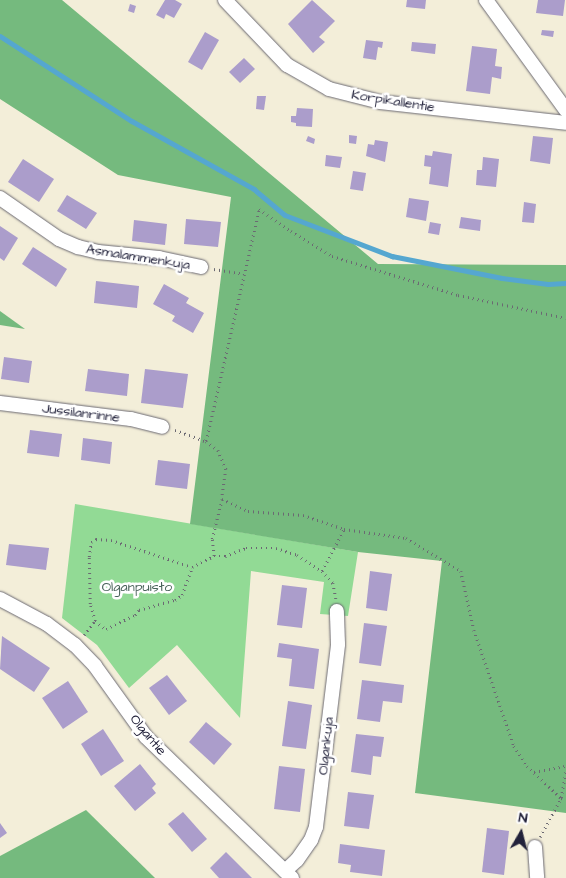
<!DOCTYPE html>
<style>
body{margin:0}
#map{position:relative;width:566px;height:878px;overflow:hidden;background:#f3eed9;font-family:"Architects Daughter",sans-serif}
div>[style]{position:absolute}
.green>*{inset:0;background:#92da95}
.forest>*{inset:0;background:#75ba7e}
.stream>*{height:4.5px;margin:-2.25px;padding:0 2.25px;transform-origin:2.25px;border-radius:2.25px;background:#55a7d0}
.building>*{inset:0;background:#ab9dcb}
.path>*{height:2.5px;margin-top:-1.25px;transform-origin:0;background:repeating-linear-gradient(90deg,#6b6972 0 1px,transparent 0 5px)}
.roads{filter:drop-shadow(0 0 1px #6b6972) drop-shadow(0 0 1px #6b6972)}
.minor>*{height:14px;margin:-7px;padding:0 7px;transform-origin:7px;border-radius:7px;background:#fff}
span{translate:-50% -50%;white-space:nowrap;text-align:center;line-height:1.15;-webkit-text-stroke:5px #fff;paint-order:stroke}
.street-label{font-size:14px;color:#22223b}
.park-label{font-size:14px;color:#49625a}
.north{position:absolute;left:496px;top:808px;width:50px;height:50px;-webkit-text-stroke:4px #fff;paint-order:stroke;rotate:8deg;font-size:14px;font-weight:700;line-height:20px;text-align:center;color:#22223b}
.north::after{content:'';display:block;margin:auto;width:18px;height:22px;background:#22223b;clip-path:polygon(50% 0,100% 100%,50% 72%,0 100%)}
</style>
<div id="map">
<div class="green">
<div style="clip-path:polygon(75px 504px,358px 552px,348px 616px,320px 614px,324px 582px,251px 571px,240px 718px,177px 645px,129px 688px,97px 645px,62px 618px)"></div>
</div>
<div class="forest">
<div style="clip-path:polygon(0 0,62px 0,378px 264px,566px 265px,566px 813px,415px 793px,442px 561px,358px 552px,190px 524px,231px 197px,118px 175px,0 99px)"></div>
<div style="clip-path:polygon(0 311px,25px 329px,0 325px)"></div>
<div style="clip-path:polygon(86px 810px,155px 878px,0 878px,0 856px)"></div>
</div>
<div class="stream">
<div style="left:0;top:36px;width:157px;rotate:32.8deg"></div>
<div style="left:132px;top:121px;width:140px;rotate:29.1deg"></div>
<div style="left:254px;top:189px;width:40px;rotate:40deg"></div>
<div style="left:285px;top:215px;width:115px;rotate:21deg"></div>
<div style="left:392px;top:256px;width:112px;rotate:11.3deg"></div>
<div style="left:502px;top:278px;width:46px;rotate:7.4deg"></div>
<div style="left:548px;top:284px;width:18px;rotate:-3deg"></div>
</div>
<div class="building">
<div style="clip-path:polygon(165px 0,175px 0,182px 4px,174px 18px,166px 14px,164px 19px,156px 15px)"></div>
<div style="clip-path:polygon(312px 0,335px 21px,319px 37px,325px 42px,313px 53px,288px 24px)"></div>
<div style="clip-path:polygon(407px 0,426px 0,425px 9px,406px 7px)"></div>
<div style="clip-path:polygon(538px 0,565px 0,563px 16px,536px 13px)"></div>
<div style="clip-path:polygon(130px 4px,136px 6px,134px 13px,128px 11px)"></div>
<div style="clip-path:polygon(542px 30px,554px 31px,553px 37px,541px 35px)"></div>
<div style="clip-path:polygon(205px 32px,219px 40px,202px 70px,188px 62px)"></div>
<div style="clip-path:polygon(366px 40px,383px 42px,382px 48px,378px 47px,376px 60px,363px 58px)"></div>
<div style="clip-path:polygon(412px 42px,436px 44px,435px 54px,411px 51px)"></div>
<div style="clip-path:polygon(472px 46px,497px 49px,495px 66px,502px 67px,501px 79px,492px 77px,490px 94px,466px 91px)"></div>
<div style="clip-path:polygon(244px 58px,255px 69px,240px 83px,229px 72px)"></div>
<div style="clip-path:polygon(257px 96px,266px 96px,264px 110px,256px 109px)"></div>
<div style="clip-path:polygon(297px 108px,313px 109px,312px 127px,296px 126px,296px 123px,291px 122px,291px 116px,296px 116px)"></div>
<div style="clip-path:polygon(349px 135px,357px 136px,356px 144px,349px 143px)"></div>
<div style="clip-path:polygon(308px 136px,315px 139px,314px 144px,306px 141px)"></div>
<div style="clip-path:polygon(533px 136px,553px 138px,550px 164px,530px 161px)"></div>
<div style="clip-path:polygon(375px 140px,388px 142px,385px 162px,366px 156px,368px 144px,374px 145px)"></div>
<div style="clip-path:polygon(433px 151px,452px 154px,448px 187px,429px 184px,431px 167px,424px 166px,425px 155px,432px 156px)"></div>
<div style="clip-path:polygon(326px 155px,342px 157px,340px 168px,325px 166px)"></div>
<div style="clip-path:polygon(483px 157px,499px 159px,496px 187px,476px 185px,477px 170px,482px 170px)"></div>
<div style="clip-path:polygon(23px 159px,54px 179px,39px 202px,8px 182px)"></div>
<div style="clip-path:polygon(353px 171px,366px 173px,363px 191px,350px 189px)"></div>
<div style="clip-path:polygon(67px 195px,97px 213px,86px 229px,57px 211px)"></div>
<div style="clip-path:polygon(409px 198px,429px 201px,426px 221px,406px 217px)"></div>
<div style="clip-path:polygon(524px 202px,536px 204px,534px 223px,522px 222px)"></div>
<div style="clip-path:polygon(461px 217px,481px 220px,480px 231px,459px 228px)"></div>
<div style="clip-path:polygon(186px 219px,221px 222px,218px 247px,184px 244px)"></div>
<div style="clip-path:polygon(134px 220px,167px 224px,165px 245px,132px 241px)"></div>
<div style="clip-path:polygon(430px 222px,441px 224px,439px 235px,428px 233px)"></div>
<div style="clip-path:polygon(0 226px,18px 238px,4px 261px,0 258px)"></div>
<div style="clip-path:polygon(33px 247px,67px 269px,56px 287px,22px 264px)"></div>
<div style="clip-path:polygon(96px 281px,139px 286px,137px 308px,94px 303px)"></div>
<div style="clip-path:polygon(164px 284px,189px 298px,186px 303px,204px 313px,193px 333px,172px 321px,175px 316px,153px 304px)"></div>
<div style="clip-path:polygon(4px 357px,32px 361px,29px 383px,1px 379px)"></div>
<div style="clip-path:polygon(88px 369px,129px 374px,127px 396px,85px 391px)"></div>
<div style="clip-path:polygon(145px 369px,188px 374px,183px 408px,141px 403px)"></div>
<div style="clip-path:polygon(30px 430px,62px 434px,59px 457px,27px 453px)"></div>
<div style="clip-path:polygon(83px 438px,112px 442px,110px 464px,81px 460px)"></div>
<div style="clip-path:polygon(158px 460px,190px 464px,187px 489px,155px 485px)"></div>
<div style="clip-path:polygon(9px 544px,49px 548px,46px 570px,6px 565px)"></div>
<div style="clip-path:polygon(370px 571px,392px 574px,387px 611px,366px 608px)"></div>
<div style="clip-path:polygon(282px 585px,307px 588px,302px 628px,277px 625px)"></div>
<div style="clip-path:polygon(364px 623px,387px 626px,381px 666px,359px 663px)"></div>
<div style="clip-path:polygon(2px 636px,50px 668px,34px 692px,0 669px)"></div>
<div style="clip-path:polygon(279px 643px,319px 649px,314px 689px,289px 686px,292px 659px,277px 657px)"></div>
<div style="clip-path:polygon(167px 675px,187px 701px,169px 715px,149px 688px)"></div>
<div style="clip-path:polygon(362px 680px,404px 685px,402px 703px,383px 701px,380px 722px,357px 719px)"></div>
<div style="clip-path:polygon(68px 681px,88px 712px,63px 729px,42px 698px)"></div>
<div style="clip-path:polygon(288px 701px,312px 705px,306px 749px,282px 746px)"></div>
<div style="clip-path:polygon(206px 722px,232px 744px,214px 765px,189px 742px)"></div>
<div style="clip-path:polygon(103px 729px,124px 761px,101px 776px,81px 744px)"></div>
<div style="clip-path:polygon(356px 734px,384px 737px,381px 757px,373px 756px,371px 775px,351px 772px)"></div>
<div style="clip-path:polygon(140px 764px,156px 784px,152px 788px,156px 793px,135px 811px,114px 786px)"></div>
<div style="clip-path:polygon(279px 766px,305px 769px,300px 812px,274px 809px)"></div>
<div style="clip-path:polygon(348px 792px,374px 795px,369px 829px,344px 826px)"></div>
<div style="clip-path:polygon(183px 812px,207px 839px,192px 852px,168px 824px)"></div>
<div style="clip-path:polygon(0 823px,7px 833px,0 838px)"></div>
<div style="clip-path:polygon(487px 828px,509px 831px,504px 875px,482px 872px)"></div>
<div style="clip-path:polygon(340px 844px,385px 850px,382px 876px,350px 872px,351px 865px,338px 863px)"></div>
<div style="clip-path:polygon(226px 852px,252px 878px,219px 878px,210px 868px)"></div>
</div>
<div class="path">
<div style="left:214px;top:269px;width:30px;rotate:9deg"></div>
<div style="left:175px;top:430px;width:33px;rotate:20deg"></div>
<div style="left:206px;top:441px;width:15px;rotate:37deg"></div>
<div style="left:218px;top:450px;width:21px;rotate:67deg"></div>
<div style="left:226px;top:469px;width:30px;rotate:98deg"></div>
<div style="left:222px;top:499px;width:29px;rotate:25deg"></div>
<div style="left:248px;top:511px;width:55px;rotate:4.2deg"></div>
<div style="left:303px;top:515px;width:43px;rotate:18.9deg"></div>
<div style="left:206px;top:441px;width:238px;rotate:-77.1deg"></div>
<div style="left:259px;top:209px;width:39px;rotate:35deg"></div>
<div style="left:291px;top:231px;width:48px;rotate:31.4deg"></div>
<div style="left:332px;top:256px;width:132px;rotate:17.2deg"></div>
<div style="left:458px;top:295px;width:110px;rotate:12deg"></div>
<div style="left:214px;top:556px;width:17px;rotate:-97deg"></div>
<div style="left:212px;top:539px;width:41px;rotate:-76deg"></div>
<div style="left:322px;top:571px;width:47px;rotate:-62.4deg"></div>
<div style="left:344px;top:529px;width:63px;rotate:8.3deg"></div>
<div style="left:406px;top:538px;width:64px;rotate:31deg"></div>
<div style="left:461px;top:571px;width:60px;rotate:77.6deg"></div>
<div style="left:474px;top:630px;width:123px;rotate:71deg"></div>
<div style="left:514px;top:746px;width:24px;rotate:57deg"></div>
<div style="left:527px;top:766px;width:47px;rotate:43.3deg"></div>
<div style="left:561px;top:798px;width:5px;rotate:11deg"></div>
<div style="left:95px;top:621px;width:14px;rotate:36deg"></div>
<div style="left:106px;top:629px;width:32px;rotate:-26deg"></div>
<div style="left:135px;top:615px;width:6px;rotate:-51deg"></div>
<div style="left:139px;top:610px;width:37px;rotate:-16deg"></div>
<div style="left:175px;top:600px;width:9px;rotate:-36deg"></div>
<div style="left:182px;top:595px;width:30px;rotate:-70deg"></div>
<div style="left:84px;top:635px;width:18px;rotate:-52deg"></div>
<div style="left:95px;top:621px;width:18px;rotate:-106deg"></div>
<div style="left:90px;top:604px;width:47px;rotate:-91.2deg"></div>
<div style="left:89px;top:557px;width:15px;rotate:-82deg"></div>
<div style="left:91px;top:542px;width:6px;rotate:-31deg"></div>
<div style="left:96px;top:539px;width:15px;rotate:4deg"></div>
<div style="left:111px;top:540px;width:85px;rotate:18.4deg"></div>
<div style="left:192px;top:567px;width:25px;rotate:-27deg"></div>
<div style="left:214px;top:556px;width:11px"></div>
<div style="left:225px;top:556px;width:22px;rotate:-21deg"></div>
<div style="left:246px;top:548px;width:30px"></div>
<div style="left:276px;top:548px;width:22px;rotate:18deg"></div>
<div style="left:297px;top:555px;width:30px;rotate:33deg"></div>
<div style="left:322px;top:571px;width:16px;rotate:47deg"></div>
<div style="left:333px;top:583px;width:16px;rotate:79deg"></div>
<div style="left:534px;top:772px;width:33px;rotate:-11deg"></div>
<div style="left:540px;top:837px;width:44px;rotate:-61.7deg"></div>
<div style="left:561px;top:798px;width:29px;rotate:-80deg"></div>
</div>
<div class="roads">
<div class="minor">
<div style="left:225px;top:0;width:90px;rotate:46.4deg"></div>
<div style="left:287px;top:65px;width:48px;rotate:29.7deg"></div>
<div style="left:329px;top:89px;width:53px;rotate:14.3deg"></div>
<div style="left:380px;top:102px;width:187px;rotate:6.4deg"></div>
<div style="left:486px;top:0;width:136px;rotate:54deg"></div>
<div style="left:0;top:198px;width:72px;rotate:34.8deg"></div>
<div style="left:59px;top:239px;width:21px;rotate:23deg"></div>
<div style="left:78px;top:247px;width:21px;rotate:14deg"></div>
<div style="left:98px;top:252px;width:61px;rotate:5.6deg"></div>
<div style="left:159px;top:258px;width:43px;rotate:12.1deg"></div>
<div style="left:0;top:403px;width:132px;rotate:7deg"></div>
<div style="left:131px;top:419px;width:32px;rotate:14deg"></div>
<div style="left:0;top:599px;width:53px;rotate:28deg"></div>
<div style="left:47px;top:624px;width:35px;rotate:37deg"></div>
<div style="left:75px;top:645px;width:29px;rotate:46deg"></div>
<div style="left:95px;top:666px;width:87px;rotate:54.3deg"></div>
<div style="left:146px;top:737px;width:203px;rotate:44deg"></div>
<div style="left:535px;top:847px;width:31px;rotate:86deg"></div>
<div style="left:285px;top:871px;width:16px;rotate:-43deg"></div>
<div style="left:297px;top:860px;width:24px;rotate:-55deg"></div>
<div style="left:311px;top:840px;width:14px;rotate:-69deg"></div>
<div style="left:316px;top:827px;width:184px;rotate:-83.1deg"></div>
<div style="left:338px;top:644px;width:33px;rotate:-92deg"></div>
</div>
</div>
<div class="street-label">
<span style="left:393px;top:101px;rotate:9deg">Korpikallentie</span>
<span style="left:138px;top:257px;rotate:9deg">Asmalammenkuja</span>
<span style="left:81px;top:413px;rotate:7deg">Jussilanrinne</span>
<span style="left:148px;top:735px;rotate:50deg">Olgantie</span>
<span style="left:326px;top:746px;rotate:-84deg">Olgankuja</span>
</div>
<div class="park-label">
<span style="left:137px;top:587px">Olganpuisto</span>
</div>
<div class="north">N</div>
</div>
